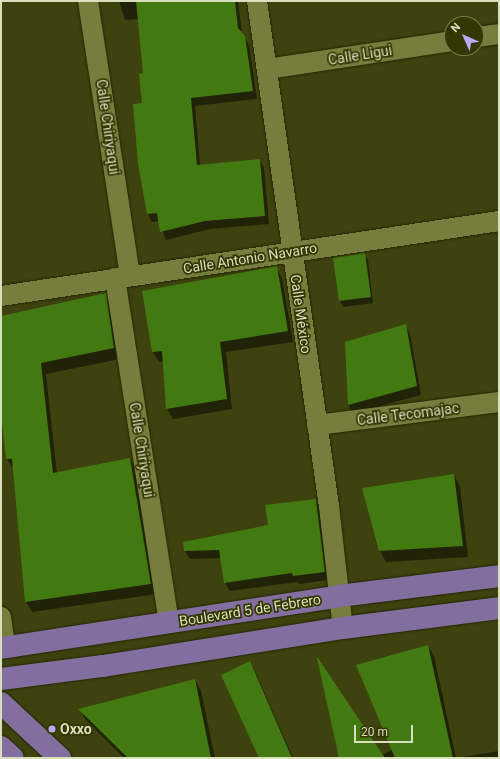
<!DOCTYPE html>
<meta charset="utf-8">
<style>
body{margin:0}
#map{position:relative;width:500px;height:759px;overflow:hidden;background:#3d420f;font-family:Roboto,sans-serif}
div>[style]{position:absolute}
.shadow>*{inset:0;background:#0007}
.building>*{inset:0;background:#437911}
.roads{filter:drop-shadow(0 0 1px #242704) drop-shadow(0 0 1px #242704)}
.minor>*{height:20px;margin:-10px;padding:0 10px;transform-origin:10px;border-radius:10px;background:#767d3d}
.major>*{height:22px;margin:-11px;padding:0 11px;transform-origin:11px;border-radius:11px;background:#836f9f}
.dots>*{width:11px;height:11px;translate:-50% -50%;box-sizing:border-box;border:2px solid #333702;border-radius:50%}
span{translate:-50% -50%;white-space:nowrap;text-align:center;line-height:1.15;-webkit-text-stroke:3.5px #333702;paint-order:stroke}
.street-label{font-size:14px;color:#d9dfbd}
.poi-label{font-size:14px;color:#d9dfbd;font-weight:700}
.left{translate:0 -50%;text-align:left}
.frame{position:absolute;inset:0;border:2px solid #d9dfbd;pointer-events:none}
.north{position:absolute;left:444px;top:16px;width:40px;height:40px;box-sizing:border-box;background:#333702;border:1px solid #757a4d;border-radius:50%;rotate:315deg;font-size:11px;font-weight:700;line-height:16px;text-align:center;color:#d9dfbd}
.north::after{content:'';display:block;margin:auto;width:14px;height:18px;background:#bbaaf6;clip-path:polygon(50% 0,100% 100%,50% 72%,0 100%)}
.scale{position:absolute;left:354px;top:725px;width:59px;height:18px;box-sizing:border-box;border:2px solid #d9dfbd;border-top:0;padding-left:5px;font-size:12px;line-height:14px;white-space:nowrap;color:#d9dfbd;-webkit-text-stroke:3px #333702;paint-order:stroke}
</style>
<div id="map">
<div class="shadow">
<div style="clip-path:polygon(119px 1px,238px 1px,242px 34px,249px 45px,257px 99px,195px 106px,200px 165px,260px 160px,264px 168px,269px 224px,210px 229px,166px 240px,159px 221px,152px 222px,148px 214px,139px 164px,144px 74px,139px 19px,125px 20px)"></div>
<div style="clip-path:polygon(364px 254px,368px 260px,373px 303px,343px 307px,340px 301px,334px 258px)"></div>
<div style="clip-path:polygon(276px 267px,282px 278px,293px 342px,226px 352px,232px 409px,173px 419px,167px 409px,164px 361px,159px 362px,153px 352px)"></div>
<div style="clip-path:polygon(105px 295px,111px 305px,120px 359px,46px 374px,57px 474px,130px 459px,136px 470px,157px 594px,32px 612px,26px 602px,14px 470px,7px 459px,1px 403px,1px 317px)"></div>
<div style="clip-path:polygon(405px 325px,410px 334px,421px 395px,353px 413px,348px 405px)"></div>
<div style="clip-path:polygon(454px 475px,460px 486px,468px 557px,386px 562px,380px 551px,363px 489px)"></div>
<div style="clip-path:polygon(316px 500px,321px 509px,329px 580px,299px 584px,297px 582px,230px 591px,225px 583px,221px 558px,190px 559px,185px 551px,269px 526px)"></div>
<div style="clip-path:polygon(428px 646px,434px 656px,456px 758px,499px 751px,499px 758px,340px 758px,382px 755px,392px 750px)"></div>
<div style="clip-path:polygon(250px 662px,255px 671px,293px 758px,261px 758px)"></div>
<div style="clip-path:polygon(195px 680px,201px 691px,215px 758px,124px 758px,86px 720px,80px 710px)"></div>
</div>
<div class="building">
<div style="clip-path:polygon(136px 1px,235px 1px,238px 28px,245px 36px,253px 91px,191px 98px,197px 165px,260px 159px,265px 216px,205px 221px,160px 232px,157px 213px,147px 214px,138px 164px,133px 104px,142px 103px,139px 74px,143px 73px)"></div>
<div style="clip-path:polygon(365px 253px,371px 297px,339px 301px,333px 258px)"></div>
<div style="clip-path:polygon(277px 266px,288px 331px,220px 342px,227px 399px,166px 409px,162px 351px,152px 352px,142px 291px)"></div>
<div style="clip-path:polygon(106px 293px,114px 348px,41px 363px,53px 473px,130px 458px,151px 584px,25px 602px,12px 459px,6px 459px,1px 412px,1px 316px)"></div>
<div style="clip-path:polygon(406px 324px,417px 386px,348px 405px,345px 342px)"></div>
<div style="clip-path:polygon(454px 474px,463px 546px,379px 551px,362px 488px)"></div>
<div style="clip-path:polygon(316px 499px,325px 572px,293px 576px,292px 573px,224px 583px,219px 550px,184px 551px,183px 542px,268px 525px,265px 505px)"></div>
<div style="clip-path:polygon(428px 645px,453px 758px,395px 758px,356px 665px)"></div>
<div style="clip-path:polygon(317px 658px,318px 658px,385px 758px,339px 758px)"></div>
<div style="clip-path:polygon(250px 661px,292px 758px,259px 758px,221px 675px)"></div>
<div style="clip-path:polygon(195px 679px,211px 758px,128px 758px,78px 709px)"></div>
</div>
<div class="roads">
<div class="minor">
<div style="left:88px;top:1px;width:278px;rotate:81.3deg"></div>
<div style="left:257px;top:1px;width:510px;rotate:81.89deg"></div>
<div style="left:329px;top:506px;width:123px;rotate:83.5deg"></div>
<div style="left:476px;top:37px;width:23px;rotate:-7deg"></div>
<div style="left:267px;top:69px;width:187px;rotate:-8.6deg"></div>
<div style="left:115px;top:278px;width:349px;rotate:81.1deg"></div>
<div style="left:1px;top:296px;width:504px;rotate:-8.56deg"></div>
<div style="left:317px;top:425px;width:183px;rotate:-7.2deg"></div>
<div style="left:1px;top:617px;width:30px;rotate:82deg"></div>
</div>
<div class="major">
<div style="left:1px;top:648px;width:342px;rotate:-8.7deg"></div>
<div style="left:339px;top:596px;width:161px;rotate:-7.1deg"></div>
<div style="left:1px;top:679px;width:103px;rotate:-7.3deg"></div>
<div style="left:103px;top:666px;width:243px;rotate:-9deg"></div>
<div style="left:343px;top:628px;width:157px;rotate:-7.3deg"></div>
<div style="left:1px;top:703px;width:81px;rotate:43deg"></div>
<div style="left:1px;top:747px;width:16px;rotate:43deg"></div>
</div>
</div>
<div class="dots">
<div style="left:52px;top:729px;background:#bbaaf6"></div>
</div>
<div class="street-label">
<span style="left:360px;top:55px;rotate:-9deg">Calle Ligui</span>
<span style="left:108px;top:127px;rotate:82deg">Calle Chiriyaqui</span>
<span style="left:250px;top:258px;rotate:-9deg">Calle Antonio Navarro</span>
<span style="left:301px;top:314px;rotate:82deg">Calle México</span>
<span style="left:408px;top:414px;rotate:-7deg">Calle Tecomajac</span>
<span style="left:142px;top:450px;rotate:81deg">Calle Chiriyaqui</span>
<span style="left:250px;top:610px;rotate:-9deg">Boulevard 5 de Febrero</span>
</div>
<div class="poi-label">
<span class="left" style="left:60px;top:729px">Oxxo</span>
</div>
<div class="frame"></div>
<div class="north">N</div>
<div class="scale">20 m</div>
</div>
